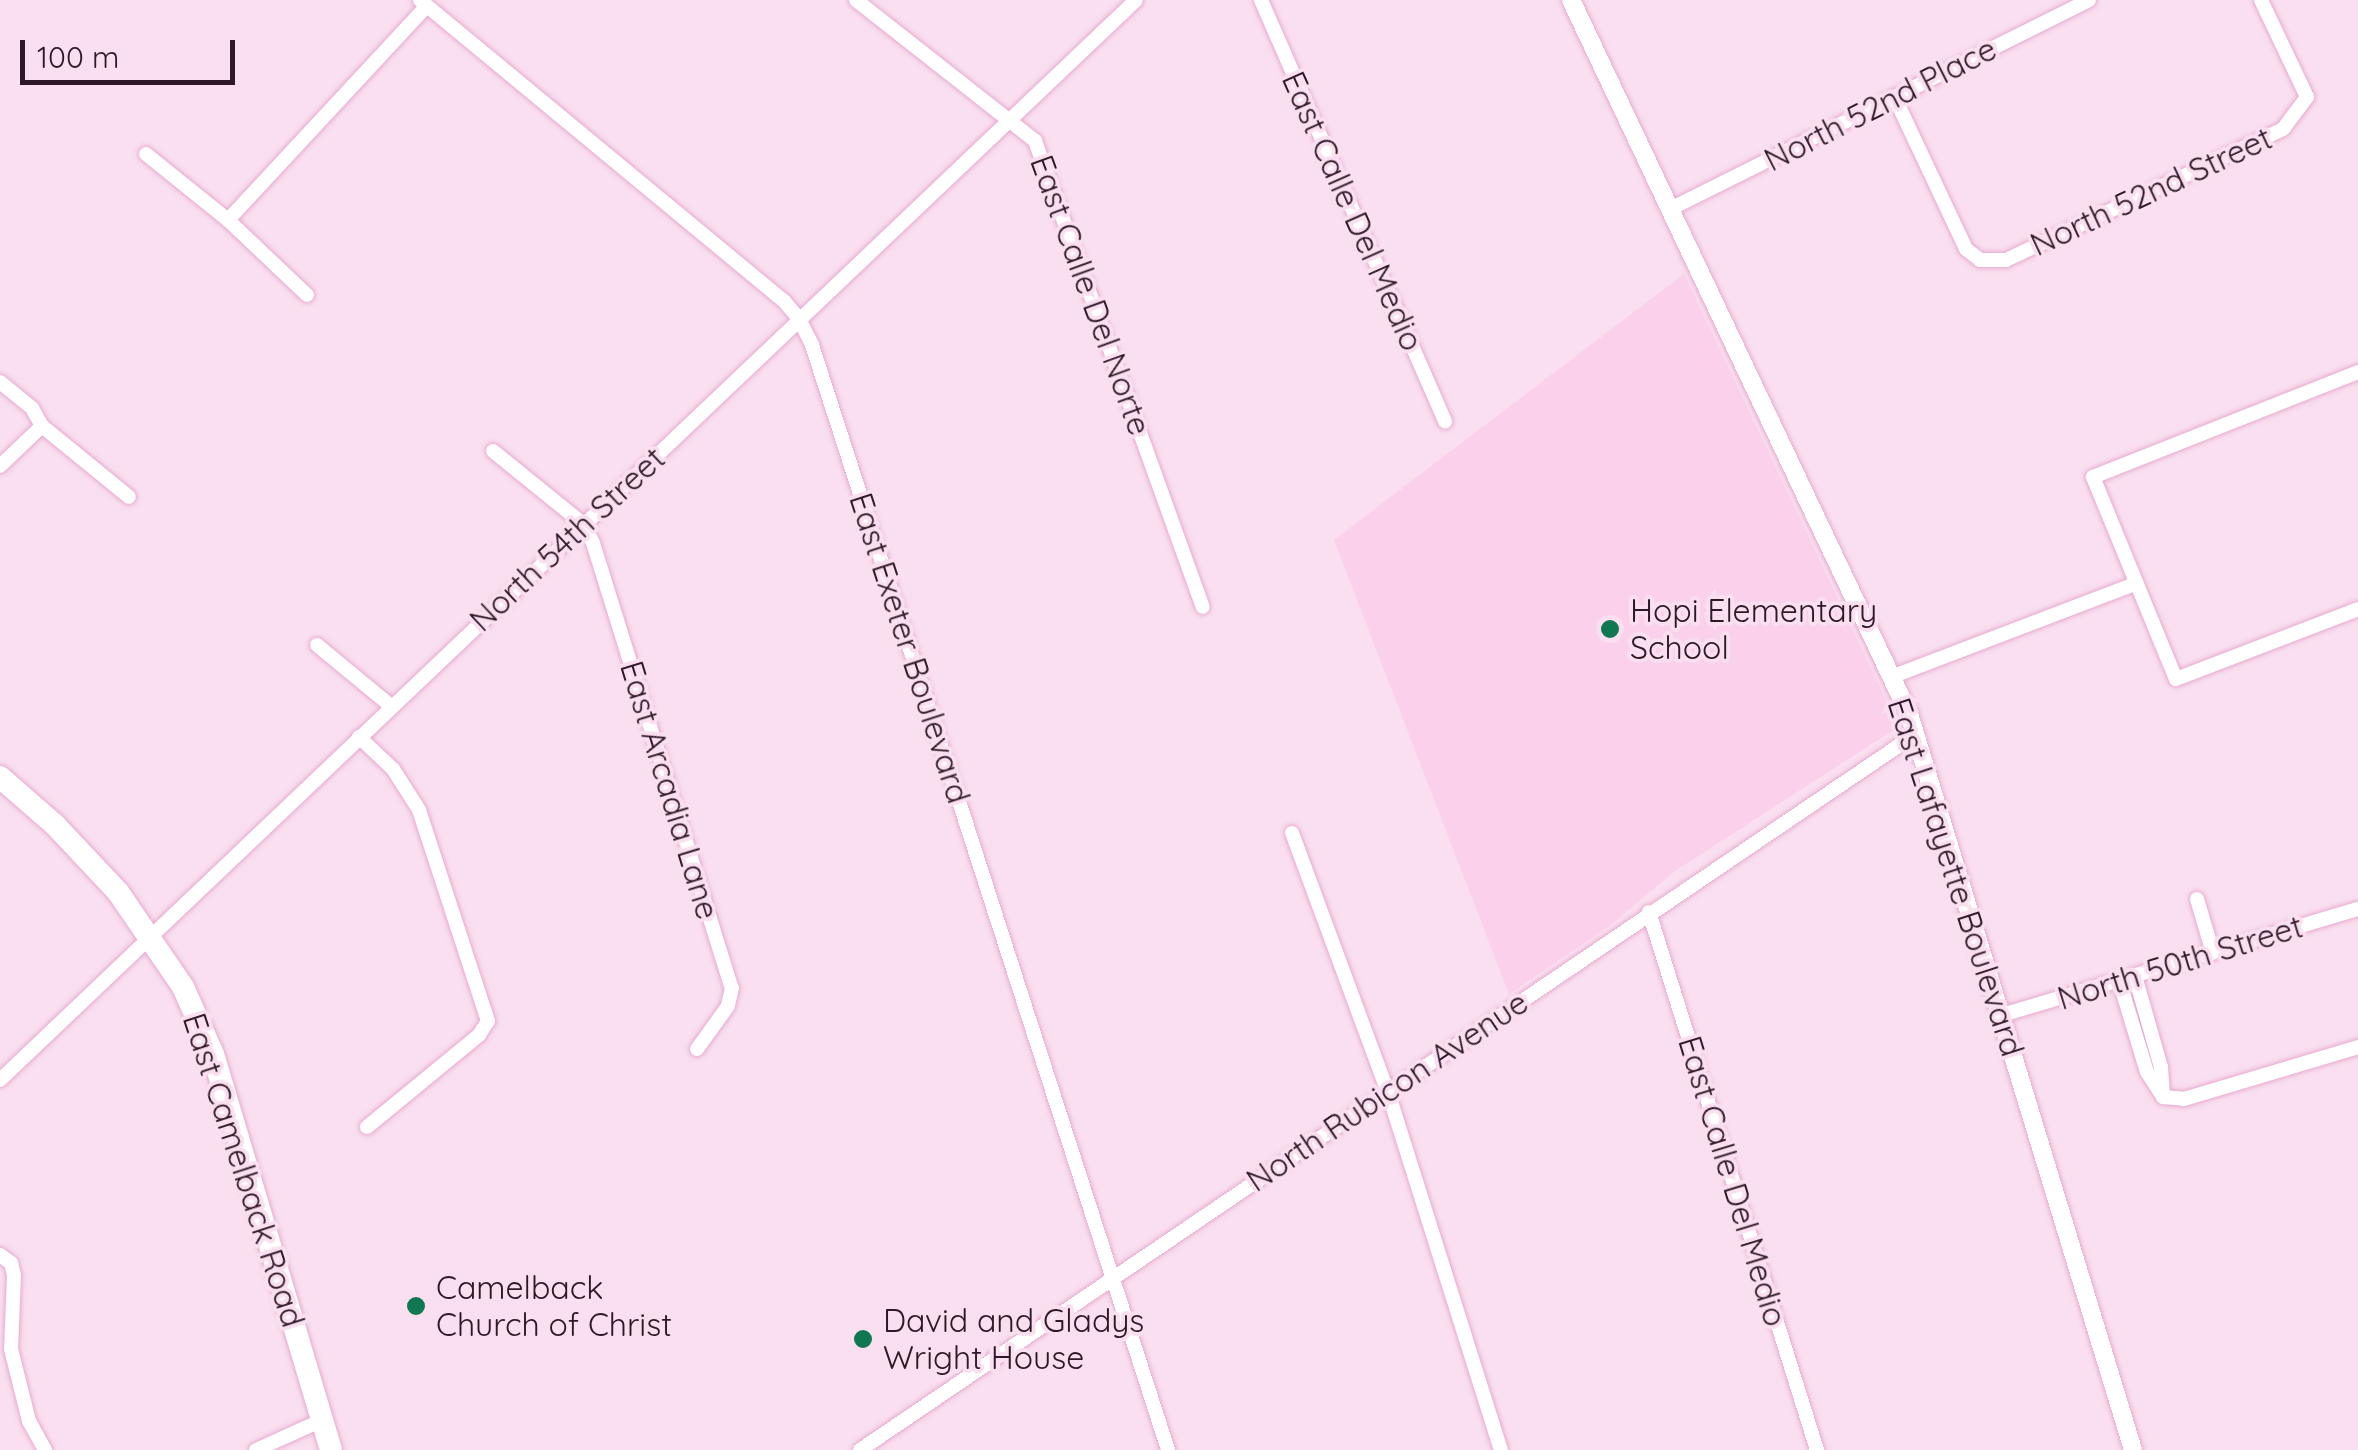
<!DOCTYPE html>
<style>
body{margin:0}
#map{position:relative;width:2358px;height:1450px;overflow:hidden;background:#f9dfef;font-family:Quicksand,sans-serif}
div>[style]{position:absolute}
.built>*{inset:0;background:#fbd0ea}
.roads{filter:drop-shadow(0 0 2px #e8aad0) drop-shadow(0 0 2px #e8aad0)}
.minor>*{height:14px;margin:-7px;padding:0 7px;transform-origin:7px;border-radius:7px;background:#fff}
.tertiary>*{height:18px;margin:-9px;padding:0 9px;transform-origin:9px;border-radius:9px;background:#fff}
.primary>*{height:22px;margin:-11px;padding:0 11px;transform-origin:11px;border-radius:11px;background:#fff}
.dots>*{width:28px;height:28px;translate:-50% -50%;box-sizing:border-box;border:5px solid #f9dfef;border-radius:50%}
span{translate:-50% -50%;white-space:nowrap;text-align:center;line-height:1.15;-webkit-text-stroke:8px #f9dfef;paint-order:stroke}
.street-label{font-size:32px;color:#2f1827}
.poi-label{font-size:32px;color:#2f1827}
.left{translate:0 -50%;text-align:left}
.scale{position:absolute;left:20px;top:40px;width:215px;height:45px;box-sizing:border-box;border:5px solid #2f1827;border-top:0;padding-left:12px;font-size:30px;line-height:35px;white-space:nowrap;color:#2f1827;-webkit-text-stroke:8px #f9dfef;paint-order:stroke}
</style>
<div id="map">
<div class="built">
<div style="clip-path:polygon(1684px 274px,1894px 717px,1895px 729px,1675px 871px,1608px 927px,1509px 994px,1334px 540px)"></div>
</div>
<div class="roads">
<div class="minor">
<div style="left:420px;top:0;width:472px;rotate:39.6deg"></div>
<div style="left:784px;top:301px;width:23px;rotate:50deg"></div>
<div style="left:799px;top:319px;width:29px;rotate:63deg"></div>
<div style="left:812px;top:345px;width:1161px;rotate:72.14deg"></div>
<div style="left:856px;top:0;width:228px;rotate:38.2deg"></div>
<div style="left:1035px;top:141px;width:495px;rotate:70.2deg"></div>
<div style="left:1261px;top:0;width:460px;rotate:66.4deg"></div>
<div style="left:1895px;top:98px;width:167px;rotate:64.8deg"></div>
<div style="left:1966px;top:249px;width:18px;rotate:38deg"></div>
<div style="left:1980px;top:260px;width:26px"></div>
<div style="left:2006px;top:260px;width:306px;rotate:-25.3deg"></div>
<div style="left:2283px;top:129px;width:40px;rotate:-53deg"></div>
<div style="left:2307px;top:97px;width:107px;rotate:-115.4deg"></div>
<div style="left:146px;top:154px;width:105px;rotate:38.8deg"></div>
<div style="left:228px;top:220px;width:109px;rotate:43.5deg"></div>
<div style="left:1670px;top:209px;width:468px;rotate:-26.5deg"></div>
<div style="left:228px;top:220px;width:292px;rotate:-47.1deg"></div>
<div style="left:2358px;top:372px;width:285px;rotate:158.4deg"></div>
<div style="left:2093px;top:477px;width:218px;rotate:67.7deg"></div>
<div style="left:2176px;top:679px;width:195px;rotate:-21deg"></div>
<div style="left:0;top:382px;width:41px;rotate:39.1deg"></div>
<div style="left:32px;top:408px;width:21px;rotate:61deg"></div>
<div style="left:42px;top:426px;width:112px;rotate:39.2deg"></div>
<div style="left:493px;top:451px;width:116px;rotate:39deg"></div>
<div style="left:583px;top:524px;width:21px;rotate:62deg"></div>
<div style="left:593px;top:543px;width:466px;rotate:72.7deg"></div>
<div style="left:732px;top:988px;width:18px;rotate:103deg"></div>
<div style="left:728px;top:1006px;width:53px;rotate:125.8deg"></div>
<div style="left:0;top:466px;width:58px;rotate:-43.6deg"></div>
<div style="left:317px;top:645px;width:96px;rotate:39.5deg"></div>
<div style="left:1891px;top:677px;width:263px;rotate:-20.9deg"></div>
<div style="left:359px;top:737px;width:47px;rotate:43.3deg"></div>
<div style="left:393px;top:769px;width:49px;rotate:57.6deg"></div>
<div style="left:419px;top:810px;width:222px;rotate:71.9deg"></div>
<div style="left:488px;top:1021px;width:17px;rotate:123deg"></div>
<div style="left:479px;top:1035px;width:145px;rotate:140.6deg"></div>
<div style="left:1292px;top:833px;width:276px;rotate:69.7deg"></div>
<div style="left:1388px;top:1092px;width:375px;rotate:72.5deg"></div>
<div style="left:2197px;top:899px;width:56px;rotate:73.5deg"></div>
<div style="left:1649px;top:912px;width:564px;rotate:72.66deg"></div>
<div style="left:2135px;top:976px;width:95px;rotate:74.1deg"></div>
<div style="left:2161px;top:1067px;width:29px;rotate:86deg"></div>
<div style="left:2119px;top:980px;width:96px;rotate:73.1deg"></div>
<div style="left:2147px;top:1072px;width:30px;rotate:57deg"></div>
<div style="left:2002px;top:1015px;width:371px;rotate:-16.6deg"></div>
<div style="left:0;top:1080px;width:1567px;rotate:-43.55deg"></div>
<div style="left:2163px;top:1097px;width:21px;rotate:5deg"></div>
<div style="left:2184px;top:1099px;width:182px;rotate:-16.6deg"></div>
<div style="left:0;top:1255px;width:14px;rotate:36deg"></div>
<div style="left:11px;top:1263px;width:12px;rotate:76deg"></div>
<div style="left:14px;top:1275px;width:74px;rotate:92.3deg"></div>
<div style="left:11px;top:1349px;width:74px;rotate:76deg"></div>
<div style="left:29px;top:1421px;width:33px;rotate:61deg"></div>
<div style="left:256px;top:1450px;width:72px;rotate:-24.4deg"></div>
<div style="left:860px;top:1450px;width:1276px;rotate:-34.14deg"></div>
</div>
<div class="tertiary">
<div style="left:1571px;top:0;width:790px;rotate:64.67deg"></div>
<div style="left:1909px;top:714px;width:769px;rotate:73.07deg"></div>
</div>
<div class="primary">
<div style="left:0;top:777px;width:73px;rotate:41.1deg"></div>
<div style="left:55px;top:825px;width:92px;rotate:46.8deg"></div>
<div style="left:118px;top:892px;width:115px;rotate:55.6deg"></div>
<div style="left:183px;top:987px;width:73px;rotate:65.9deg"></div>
<div style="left:213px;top:1054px;width:413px;rotate:73.4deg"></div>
</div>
</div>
<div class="dots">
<div style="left:1610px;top:629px;background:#107851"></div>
<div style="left:416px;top:1306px;background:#107851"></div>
<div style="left:863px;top:1339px;background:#107851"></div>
</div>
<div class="street-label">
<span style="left:1880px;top:104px;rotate:-27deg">North 52nd Place</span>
<span style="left:2151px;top:191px;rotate:-25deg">North 52nd Street</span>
<span style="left:1353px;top:211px;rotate:66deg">East Calle Del Medio</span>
<span style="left:1091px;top:295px;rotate:70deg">East Calle Del Norte</span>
<span style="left:567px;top:539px;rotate:-43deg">North 54th Street</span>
<span style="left:910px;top:648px;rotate:72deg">East Exeter Boulevard</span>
<span style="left:670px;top:790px;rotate:73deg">East Arcadia Lane</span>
<span style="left:1956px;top:877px;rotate:72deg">East Lafayette Boulevard</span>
<span style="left:2180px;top:962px;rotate:-17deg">North 50th Street</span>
<span style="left:1387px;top:1091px;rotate:-34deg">North Rubicon Avenue</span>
<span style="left:244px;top:1170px;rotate:72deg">East Camelback Road</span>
<span style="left:1733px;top:1181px;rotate:73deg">East Calle Del Medio</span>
</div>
<div class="poi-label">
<span class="left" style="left:1630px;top:629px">Hopi Elementary<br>School</span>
<span class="left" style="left:436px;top:1306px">Camelback<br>Church of Christ</span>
<span class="left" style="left:883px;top:1339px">David and Gladys<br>Wright House</span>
</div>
<div class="scale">100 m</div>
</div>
